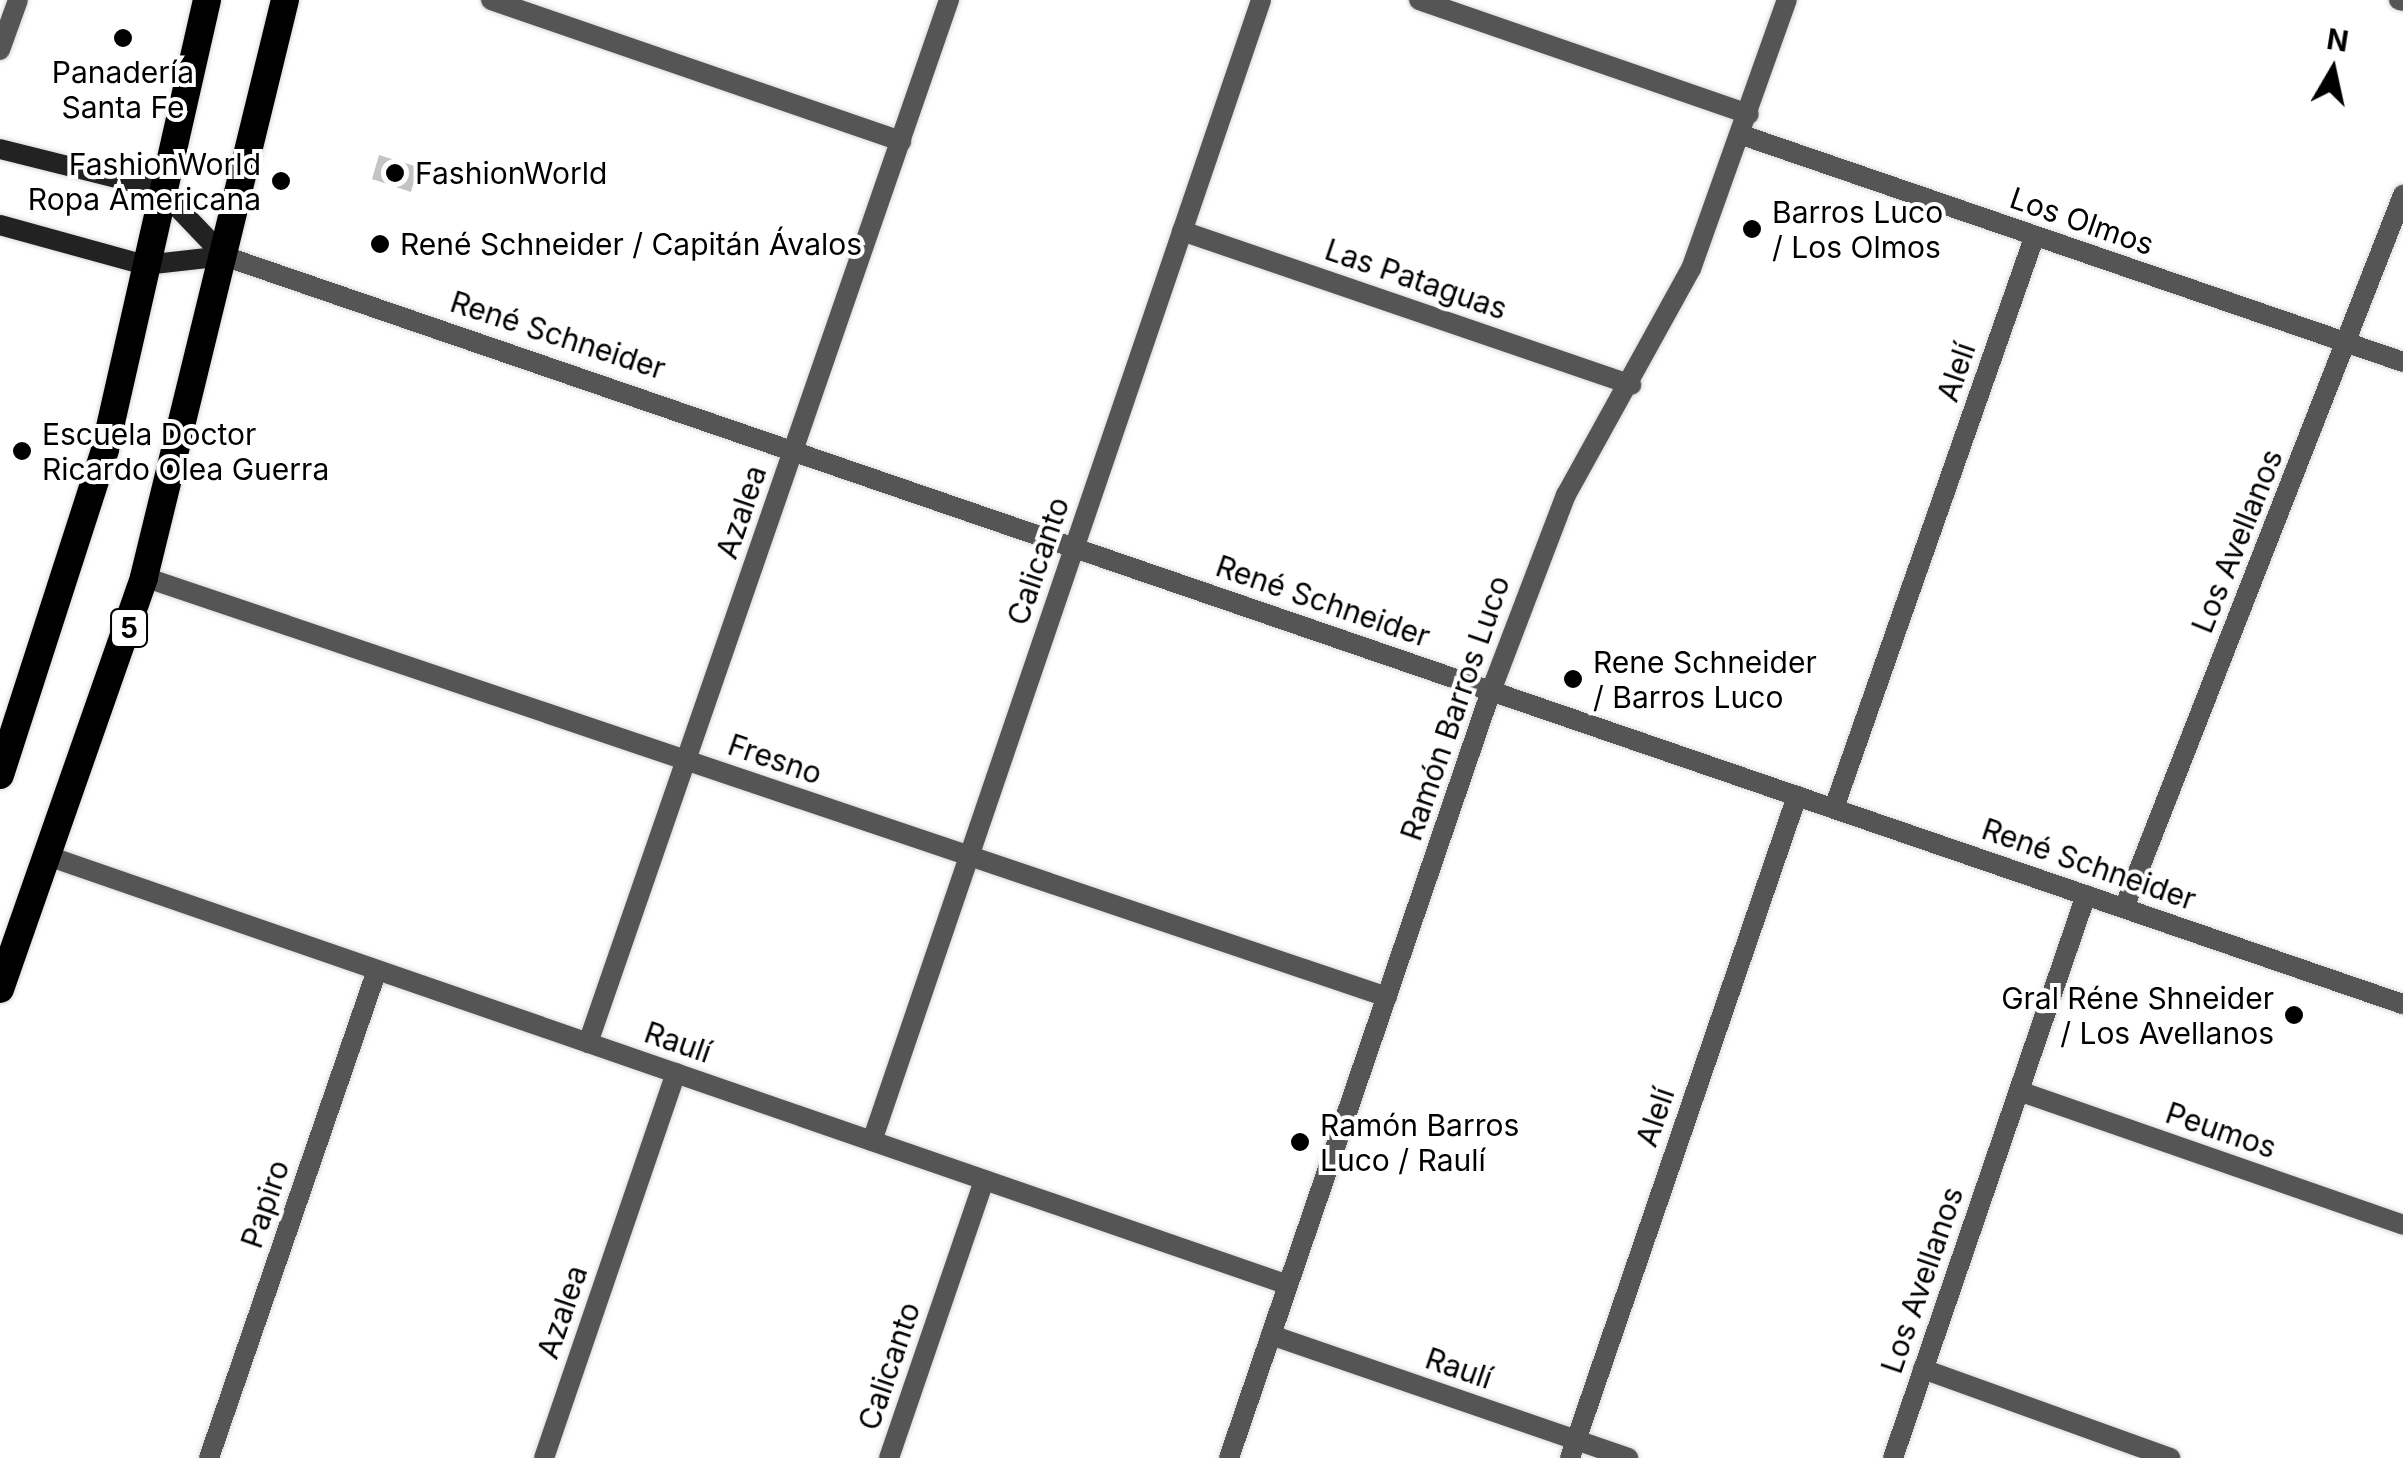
<!DOCTYPE html>
<meta charset="utf-8">
<style>
body{margin:0}
#map{position:relative;width:2403px;height:1458px;overflow:hidden;background:#fff;font-family:Inter,sans-serif}
div>[style]{position:absolute}
.building>*{inset:0;background:#c4c4c4}
.roads{filter:drop-shadow(0 0 2px #dbdbdb) drop-shadow(0 0 2px #dbdbdb)}
.minor>*{height:20px;margin:-10px;padding:0 10px;transform-origin:10px;border-radius:10px;background:#555}
.tertiary>*{height:20px;margin:-10px;padding:0 10px;transform-origin:10px;border-radius:10px;background:#555}
.secondary>*{height:20px;margin:-10px;padding:0 10px;transform-origin:10px;border-radius:10px;background:#222}
.trunk>*{height:28px;margin:-14px;padding:0 14px;transform-origin:14px;border-radius:14px;background:#000}
.dots>*{width:28px;height:28px;translate:-50% -50%;box-sizing:border-box;border:5px solid #fff;border-radius:50%}
span{translate:-50% -50%;white-space:nowrap;text-align:center;line-height:1.15;-webkit-text-stroke:8px #fff;paint-order:stroke}
.shield-label span{padding:2px 8px;background:#fff;border:2px solid;border-radius:8px;-webkit-text-stroke-width:0}
.shield-label{font-size:28px;color:#000;font-weight:700}
.poi-label{font-size:30px;color:#000}
.right{translate:-100% -50%;text-align:right}
.left{translate:0 -50%;text-align:left}
.street-label{font-size:30px;color:#000}
.north{position:absolute;left:2283px;top:20px;width:100px;height:100px;-webkit-text-stroke:8px #fff;paint-order:stroke;rotate:9deg;font-size:28px;font-weight:700;line-height:40px;text-align:center;color:#000}
.north::after{content:'';display:block;margin:auto;width:35px;height:45px;background:#000;clip-path:polygon(50% 0,100% 100%,50% 72%,0 100%)}
</style>
<div id="map">
<div class="building">
<div style="clip-path:polygon(379px 155px,418px 167px,411px 192px,372px 179px)"></div>
</div>
<div class="roads">
<div class="minor">
<div style="left:491px;top:0;width:434px;rotate:19deg"></div>
<div style="left:1419px;top:0;width:349px;rotate:19.1deg"></div>
<div style="left:2399px;top:0;width:4px;rotate:14deg"></div>
<div style="left:0;top:50px;width:53px;rotate:-70.2deg"></div>
<div style="left:1742px;top:135px;width:699px;rotate:18.95deg"></div>
<div style="left:1182px;top:231px;width:475px;rotate:18.9deg"></div>
<div style="left:144px;top:577px;width:1312px;rotate:18.67deg"></div>
<div style="left:1491px;top:691px;width:210px;rotate:-69.1deg"></div>
<div style="left:1566px;top:495px;width:258px;rotate:-61.1deg"></div>
<div style="left:1691px;top:269px;width:286px;rotate:-70.4deg"></div>
<div style="left:1834px;top:808px;width:604px;rotate:-70.67deg"></div>
<div style="left:48px;top:856px;width:1312px;rotate:19.08deg"></div>
<div style="left:2124px;top:908px;width:766px;rotate:-68.63deg"></div>
<div style="left:588px;top:1043px;width:1104px;rotate:-70.91deg"></div>
<div style="left:2019px;top:1091px;width:407px;rotate:19.2deg"></div>
<div style="left:872px;top:1141px;width:1205px;rotate:-71.17deg"></div>
<div style="left:1271px;top:1335px;width:378px;rotate:19deg"></div>
<div style="left:1923px;top:1369px;width:263px;rotate:19.8deg"></div>
<div style="left:209px;top:1458px;width:516px;rotate:-71deg"></div>
<div style="left:544px;top:1458px;width:407px;rotate:-71.1deg"></div>
<div style="left:889px;top:1458px;width:294px;rotate:-71.1deg"></div>
<div style="left:1570px;top:1458px;width:700px;rotate:-71.07deg"></div>
<div style="left:1893px;top:1458px;width:595px;rotate:-71.08deg"></div>
</div>
<div class="tertiary">
<div style="left:224px;top:256px;width:2304px;rotate:18.95deg"></div>
<div style="left:1229px;top:1458px;width:811px;rotate:-71.14deg"></div>
</div>
<div class="secondary">
<div style="left:0;top:149px;width:165px;rotate:14deg"></div>
<div style="left:160px;top:189px;width:93px;rotate:46.3deg"></div>
<div style="left:0;top:225px;width:150px;rotate:15.4deg"></div>
<div style="left:145px;top:265px;width:80px;rotate:-6.5deg"></div>
</div>
<div class="trunk">
<div style="left:0;top:775px;width:342px;rotate:-72.1deg"></div>
<div style="left:105px;top:449px;width:460px;rotate:-77.2deg"></div>
<div style="left:0;top:989px;width:436px;rotate:-70.7deg"></div>
<div style="left:144px;top:577px;width:594px;rotate:-76.27deg"></div>
</div>
</div>
<div class="dots">
<div style="left:123px;top:38px;background:#000"></div>
<div style="left:395px;top:173px;background:#000"></div>
<div style="left:281px;top:181px;background:#000"></div>
<div style="left:1752px;top:229px;background:#000"></div>
<div style="left:380px;top:244px;background:#000"></div>
<div style="left:22px;top:451px;background:#000"></div>
<div style="left:1573px;top:679px;background:#000"></div>
<div style="left:2294px;top:1015px;background:#000"></div>
<div style="left:1300px;top:1142px;background:#000"></div>
</div>
<div class="shield-label">
<span style="left:129px;top:628px">5</span>
</div>
<div class="poi-label">
<span style="left:123px;top:89px">Panadería<br>Santa Fe</span>
<span class="right" style="left:261px;top:181px">FashionWorld<br>Ropa Americana</span>
<span class="left" style="left:415px;top:173px">FashionWorld</span>
<span class="left" style="left:1772px;top:229px">Barros Luco<br>/ Los Olmos</span>
<span class="left" style="left:400px;top:244px">René Schneider / Capitán Ávalos</span>
<span class="left" style="left:42px;top:451px">Escuela Doctor<br>Ricardo Olea Guerra</span>
<span class="left" style="left:1593px;top:679px">Rene Schneider<br>/ Barros Luco</span>
<span class="right" style="left:2274px;top:1015px">Gral Réne Shneider<br>/ Los Avellanos</span>
<span class="left" style="left:1320px;top:1142px">Ramón Barros<br>Luco / Raulí</span>
</div>
<div class="street-label">
<span style="left:2082px;top:221px;rotate:19deg">Los Olmos</span>
<span style="left:1416px;top:279px;rotate:19deg">Las Pataguas</span>
<span style="left:558px;top:335px;rotate:18deg">René Schneider</span>
<span style="left:1956px;top:372px;rotate:-71deg">Alelí</span>
<span style="left:741px;top:512px;rotate:-71deg">Azalea</span>
<span style="left:2237px;top:541px;rotate:-68deg">Los Avellanos</span>
<span style="left:1038px;top:561px;rotate:-71deg">Calicanto</span>
<span style="left:1323px;top:601px;rotate:19deg">René Schneider</span>
<span style="left:1455px;top:708px;rotate:-71deg">Ramón Barros Luco</span>
<span style="left:775px;top:759px;rotate:19deg">Fresno</span>
<span style="left:2089px;top:864px;rotate:19deg">René Schneider</span>
<span style="left:678px;top:1042px;rotate:19deg">Raulí</span>
<span style="left:1655px;top:1117px;rotate:-71deg">Alelí</span>
<span style="left:2221px;top:1130px;rotate:19deg">Peumos</span>
<span style="left:265px;top:1204px;rotate:-71deg">Papiro</span>
<span style="left:1922px;top:1280px;rotate:-71deg">Los Avellanos</span>
<span style="left:562px;top:1312px;rotate:-71deg">Azalea</span>
<span style="left:889px;top:1366px;rotate:-71deg">Calicanto</span>
<span style="left:1459px;top:1368px;rotate:19deg">Raulí</span>
</div>
<div class="north">N</div>
</div>
